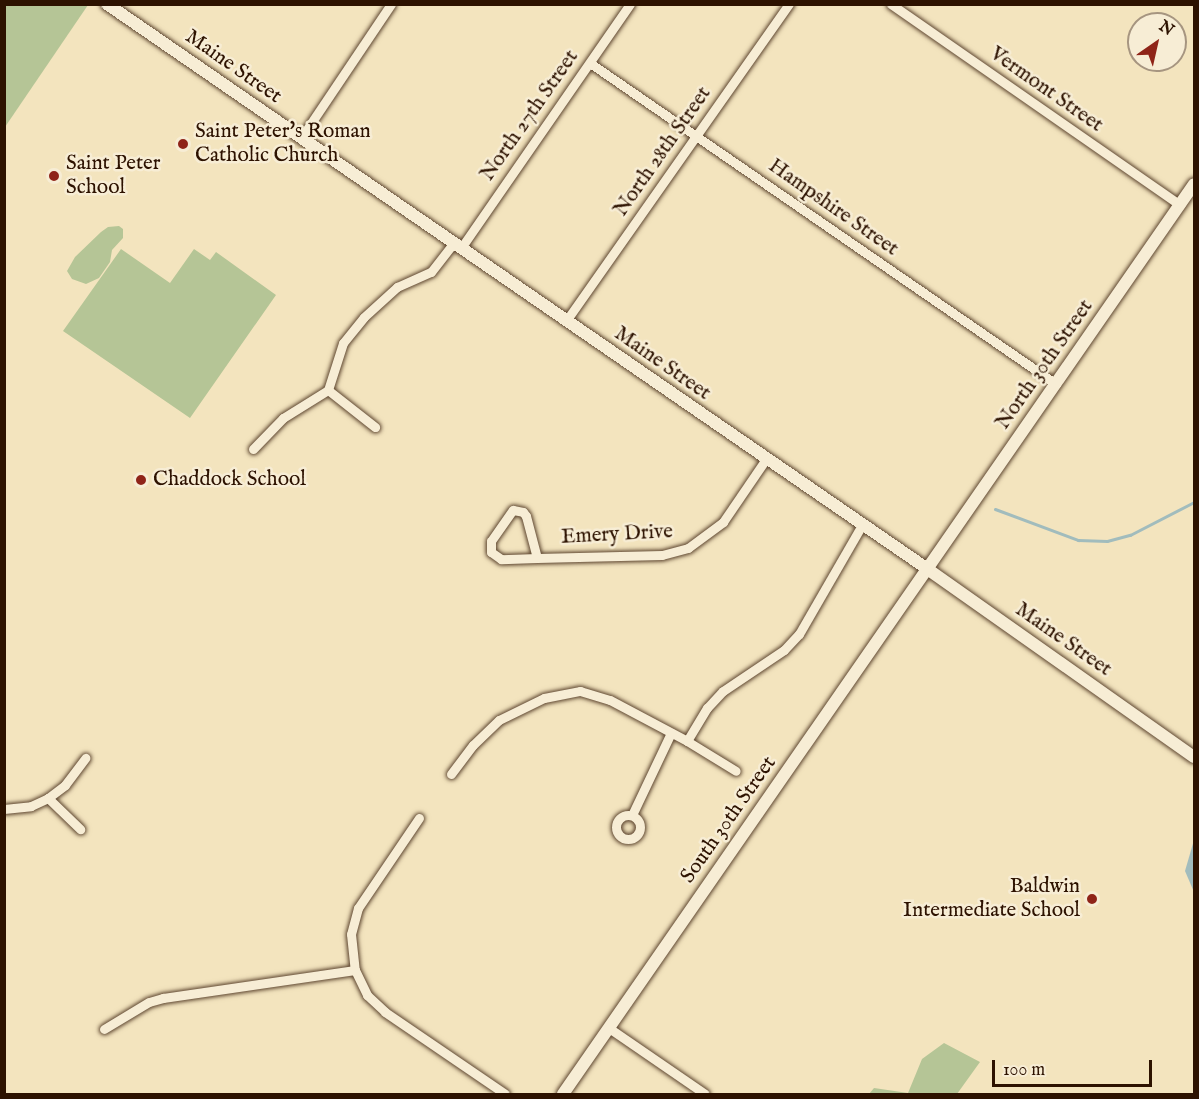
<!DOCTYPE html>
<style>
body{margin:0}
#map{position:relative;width:1199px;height:1099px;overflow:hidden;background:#f3e4be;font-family:"IM FELL English",serif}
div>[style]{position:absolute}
.green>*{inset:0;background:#b5c596}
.water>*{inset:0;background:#a1bcbd}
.stream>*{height:3px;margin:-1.5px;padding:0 1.5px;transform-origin:1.5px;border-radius:1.5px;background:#a1bcbd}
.roads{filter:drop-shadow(0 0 2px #5e4630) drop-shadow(0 0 2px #5e4630)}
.street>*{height:9px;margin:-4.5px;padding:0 4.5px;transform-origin:4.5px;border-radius:4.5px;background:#f7edd5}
.street>.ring{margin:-4.5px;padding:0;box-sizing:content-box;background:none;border:9px solid #f7edd5;border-radius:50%}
.secondary>*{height:12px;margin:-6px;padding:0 6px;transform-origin:6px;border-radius:6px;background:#f7edd5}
.dots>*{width:16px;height:16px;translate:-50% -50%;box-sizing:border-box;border:3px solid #f7edd5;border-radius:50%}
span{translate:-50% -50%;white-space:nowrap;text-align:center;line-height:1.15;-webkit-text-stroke:5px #f7edd5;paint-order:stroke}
.street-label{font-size:21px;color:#2d1200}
.poi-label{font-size:21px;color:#2d1200}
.left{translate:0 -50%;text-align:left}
.right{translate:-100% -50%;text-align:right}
.frame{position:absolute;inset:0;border:6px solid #2d1200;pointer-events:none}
.north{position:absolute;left:1127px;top:12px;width:60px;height:60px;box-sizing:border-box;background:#f7edd5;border:2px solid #a69580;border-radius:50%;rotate:34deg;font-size:16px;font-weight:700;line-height:24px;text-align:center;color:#2d1200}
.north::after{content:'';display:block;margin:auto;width:21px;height:27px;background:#8f2418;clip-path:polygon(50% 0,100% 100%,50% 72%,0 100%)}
.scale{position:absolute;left:992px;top:1060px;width:160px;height:27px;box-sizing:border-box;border:3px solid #2d1200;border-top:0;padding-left:8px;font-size:18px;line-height:21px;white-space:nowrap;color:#2d1200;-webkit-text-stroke:4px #f7edd5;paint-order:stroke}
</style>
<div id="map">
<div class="green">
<div style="clip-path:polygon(5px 4px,88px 5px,5px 127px,4px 5px)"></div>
<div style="clip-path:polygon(119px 226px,123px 229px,123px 238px,112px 250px,110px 262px,99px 278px,86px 284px,72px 279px,67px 271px,75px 257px,101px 232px,108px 227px)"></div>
<div style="clip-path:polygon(121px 249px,170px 283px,194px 249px,210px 260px,216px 252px,276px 295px,190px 418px,63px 331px)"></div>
<div style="clip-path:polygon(944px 1043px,980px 1062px,957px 1094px,869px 1094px,874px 1088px,908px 1093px,922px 1059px)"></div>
</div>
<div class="water">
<div style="clip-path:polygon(1194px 840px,1194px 892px,1185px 871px)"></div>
</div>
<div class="stream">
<div style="left:995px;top:509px;width:89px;rotate:20.5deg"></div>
<div style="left:1078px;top:540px;width:29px;rotate:2deg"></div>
<div style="left:1107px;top:541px;width:24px;rotate:-15deg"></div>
<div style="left:1130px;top:535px;width:72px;rotate:-27.3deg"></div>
</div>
<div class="roads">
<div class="street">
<div style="left:891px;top:4px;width:352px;rotate:34.8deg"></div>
<div style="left:590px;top:63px;width:566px;rotate:34.56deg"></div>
<div style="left:301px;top:138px;width:161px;rotate:-56.1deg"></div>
<div style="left:461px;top:248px;width:297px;rotate:-55.3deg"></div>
<div style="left:566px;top:321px;width:388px;rotate:-54.9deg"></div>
<div style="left:328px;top:390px;width:60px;rotate:38.2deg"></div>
<div style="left:253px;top:449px;width:43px;rotate:-45.9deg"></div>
<div style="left:283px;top:418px;width:53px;rotate:-31.9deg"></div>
<div style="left:328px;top:390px;width:49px;rotate:-72.3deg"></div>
<div style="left:343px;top:343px;width:33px;rotate:-51deg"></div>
<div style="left:364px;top:317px;width:45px;rotate:-42.3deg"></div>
<div style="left:397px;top:287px;width:37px;rotate:-24deg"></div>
<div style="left:431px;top:272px;width:37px;rotate:-52deg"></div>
<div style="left:513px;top:510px;width:10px;rotate:11deg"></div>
<div style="left:523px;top:512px;width:5px;rotate:53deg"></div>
<div style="left:526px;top:516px;width:43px;rotate:75.3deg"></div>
<div style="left:537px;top:558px;width:36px;rotate:178deg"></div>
<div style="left:501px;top:559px;width:12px;rotate:-145deg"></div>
<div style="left:491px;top:552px;width:11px;rotate:-90deg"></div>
<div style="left:491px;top:541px;width:38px;rotate:-55deg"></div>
<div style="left:537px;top:558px;width:125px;rotate:-1.4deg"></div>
<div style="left:662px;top:555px;width:27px;rotate:-15deg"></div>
<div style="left:688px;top:548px;width:44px;rotate:-36.6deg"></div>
<div style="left:723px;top:522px;width:76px;rotate:-55.7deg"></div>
<div style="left:687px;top:741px;width:39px;rotate:-59deg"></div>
<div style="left:707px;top:708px;width:23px;rotate:-47deg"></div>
<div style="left:723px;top:691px;width:73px;rotate:-33.9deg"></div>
<div style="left:784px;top:650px;width:22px;rotate:-47deg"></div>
<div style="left:799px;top:634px;width:126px;rotate:-60deg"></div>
<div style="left:451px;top:774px;width:36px;rotate:-53deg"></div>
<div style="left:473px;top:745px;width:36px;rotate:-44deg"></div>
<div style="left:499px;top:720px;width:50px;rotate:-26.1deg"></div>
<div style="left:544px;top:698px;width:37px;rotate:-11deg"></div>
<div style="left:580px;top:691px;width:31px;rotate:17deg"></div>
<div style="left:610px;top:700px;width:87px;rotate:28deg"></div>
<div style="left:687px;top:741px;width:57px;rotate:31.5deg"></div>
<div style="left:48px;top:798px;width:45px;rotate:44.1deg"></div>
<div style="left:4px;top:809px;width:27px;rotate:-6deg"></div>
<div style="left:31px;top:806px;width:19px;rotate:-25deg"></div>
<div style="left:48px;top:798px;width:21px;rotate:-37deg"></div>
<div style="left:65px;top:785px;width:34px;rotate:-53deg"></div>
<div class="ring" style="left:616px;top:815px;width:15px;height:15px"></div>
<div style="left:632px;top:815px;width:91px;rotate:-64.6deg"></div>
<div style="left:419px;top:818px;width:109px;rotate:124.1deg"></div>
<div style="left:358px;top:908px;width:27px;rotate:105deg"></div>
<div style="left:351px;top:934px;width:36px;rotate:84deg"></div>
<div style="left:355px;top:970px;width:28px;rotate:64deg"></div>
<div style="left:367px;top:995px;width:25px;rotate:43deg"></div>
<div style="left:385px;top:1012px;width:145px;rotate:34.3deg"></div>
<div style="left:609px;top:1028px;width:116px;rotate:34.5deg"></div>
<div style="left:104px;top:1029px;width:52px;rotate:-31deg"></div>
<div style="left:149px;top:1002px;width:15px;rotate:-16deg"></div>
<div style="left:163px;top:998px;width:194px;rotate:-8.3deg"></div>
</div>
<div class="secondary">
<div style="left:107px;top:4px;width:994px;rotate:34.55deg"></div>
<div style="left:926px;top:568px;width:328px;rotate:35.2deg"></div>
<div style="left:563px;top:1094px;width:1107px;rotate:-55.26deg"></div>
</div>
</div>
<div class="dots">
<div style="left:183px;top:144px;background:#8f2418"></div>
<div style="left:54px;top:176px;background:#8f2418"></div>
<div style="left:141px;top:480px;background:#8f2418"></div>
<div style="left:1092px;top:899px;background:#8f2418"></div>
</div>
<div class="street-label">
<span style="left:233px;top:67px;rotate:35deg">Maine Street</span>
<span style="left:1046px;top:90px;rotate:35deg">Vermont Street</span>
<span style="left:530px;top:116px;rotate:-55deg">North 27th Street</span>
<span style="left:663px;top:152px;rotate:-55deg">North 28th Street</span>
<span style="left:833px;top:208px;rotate:35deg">Hampshire Street</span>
<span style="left:662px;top:364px;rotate:35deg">Maine Street</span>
<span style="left:1045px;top:365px;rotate:-55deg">North 30th Street</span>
<span style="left:617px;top:535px;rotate:-3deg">Emery Drive</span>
<span style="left:1063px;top:640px;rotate:35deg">Maine Street</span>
<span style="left:729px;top:820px;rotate:-55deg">South 30th Street</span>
</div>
<div class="poi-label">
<span class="left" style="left:195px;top:144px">Saint Peter's Roman<br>Catholic Church</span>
<span class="left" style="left:66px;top:176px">Saint Peter<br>School</span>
<span class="left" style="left:153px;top:480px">Chaddock School</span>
<span class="right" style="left:1080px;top:899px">Baldwin<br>Intermediate School</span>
</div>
<div class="frame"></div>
<div class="north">N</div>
<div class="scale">100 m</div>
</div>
